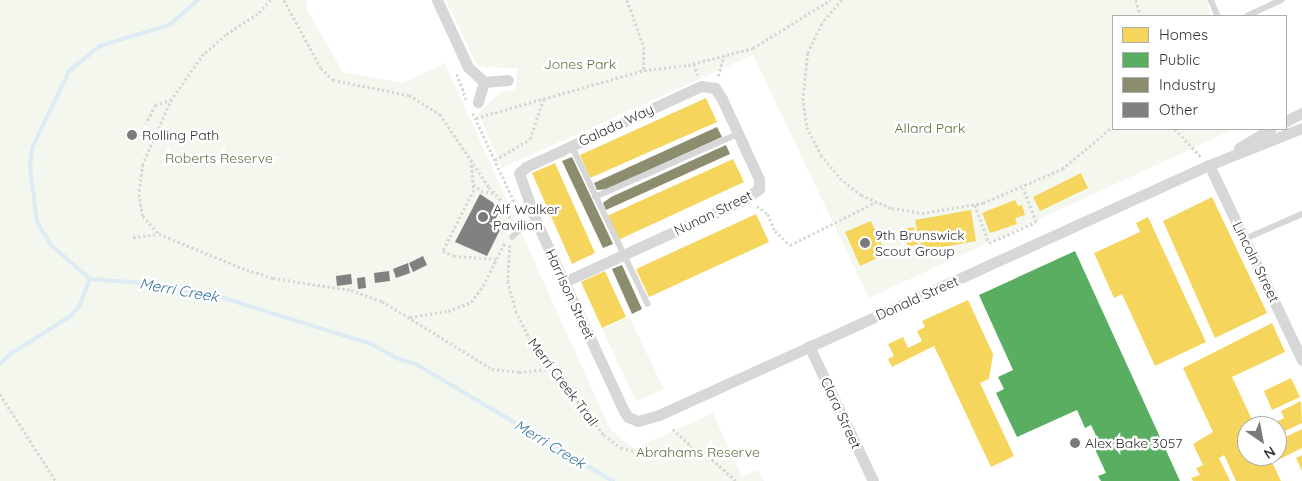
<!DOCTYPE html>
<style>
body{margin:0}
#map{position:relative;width:1302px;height:481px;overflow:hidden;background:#fff;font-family:Quicksand,sans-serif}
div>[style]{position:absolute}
.green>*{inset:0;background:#f3f7ee}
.homes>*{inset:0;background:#f6d55c}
.public>*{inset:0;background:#5aae61}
.industry>*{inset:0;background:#8c8c6e}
.stream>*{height:4px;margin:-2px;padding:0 2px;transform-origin:2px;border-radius:2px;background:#dcebf4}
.building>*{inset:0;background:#818181}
.path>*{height:2.5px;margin-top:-1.25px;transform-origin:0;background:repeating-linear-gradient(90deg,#d7d7d7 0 2.5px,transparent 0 5px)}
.lane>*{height:5.5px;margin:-2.75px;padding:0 2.75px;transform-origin:2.75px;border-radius:2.75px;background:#d7d7d7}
.street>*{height:11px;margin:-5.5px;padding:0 5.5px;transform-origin:5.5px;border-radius:5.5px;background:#d7d7d7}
.dots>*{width:14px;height:14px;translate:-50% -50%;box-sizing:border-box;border:2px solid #fff;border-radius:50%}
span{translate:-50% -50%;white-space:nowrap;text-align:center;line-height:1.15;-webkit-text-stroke:5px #fff;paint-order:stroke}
.park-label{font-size:14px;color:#56733c}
.street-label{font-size:14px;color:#333}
.poi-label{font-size:14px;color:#333}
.left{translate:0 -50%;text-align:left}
.water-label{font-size:15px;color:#39769c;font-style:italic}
.legend{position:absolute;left:1112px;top:15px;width:175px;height:115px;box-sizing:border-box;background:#fff;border:1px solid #adadad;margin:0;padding:6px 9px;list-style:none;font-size:15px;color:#333}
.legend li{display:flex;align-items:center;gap:10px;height:25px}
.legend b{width:25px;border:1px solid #adadad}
.north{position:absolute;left:1237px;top:416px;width:50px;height:50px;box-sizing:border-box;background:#fff;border:1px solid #adadad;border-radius:50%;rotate:147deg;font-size:14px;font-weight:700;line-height:20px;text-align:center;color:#333}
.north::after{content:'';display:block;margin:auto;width:18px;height:22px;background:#7a7a7a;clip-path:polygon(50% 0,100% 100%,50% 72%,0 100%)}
</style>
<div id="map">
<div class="green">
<div style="clip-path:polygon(0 0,307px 0,307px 10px,343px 72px,402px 83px,445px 63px,610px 429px,634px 449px,713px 413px,742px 477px,758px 470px,764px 481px,0 481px)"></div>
<div style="clip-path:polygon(446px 0,1207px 0,1210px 16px,1113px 16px,1113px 129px,1234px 129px,869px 298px,753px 55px,502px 168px,478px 113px,501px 92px,516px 89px,517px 68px,478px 67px)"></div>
<div style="clip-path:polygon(629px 317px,664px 389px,636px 401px,602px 329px)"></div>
</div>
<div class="homes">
<div style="clip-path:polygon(706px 98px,717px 122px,590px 178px,580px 155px)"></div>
<div style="clip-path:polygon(733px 159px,744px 182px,618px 240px,607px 216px)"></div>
<div style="clip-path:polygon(555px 163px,595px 253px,572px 264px,532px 173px)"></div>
<div style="clip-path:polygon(1081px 173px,1088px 188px,1040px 211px,1033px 197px)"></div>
<div style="clip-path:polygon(1212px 197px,1267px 313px,1215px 338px,1163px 221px)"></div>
<div style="clip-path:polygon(1015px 200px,1018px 206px,1022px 205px,1025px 215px,1015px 218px,1017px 224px,990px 233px,982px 213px)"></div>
<div style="clip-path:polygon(971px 210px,976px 241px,921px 251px,915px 220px)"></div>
<div style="clip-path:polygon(756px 214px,769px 242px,649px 297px,636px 269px)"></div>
<div style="clip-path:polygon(1148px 217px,1206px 342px,1155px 366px,1122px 294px,1114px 298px,1094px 253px,1140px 232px,1136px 223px)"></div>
<div style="clip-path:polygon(871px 221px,886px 254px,860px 266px,845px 232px)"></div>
<div style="clip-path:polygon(914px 227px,918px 244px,908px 247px,904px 229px)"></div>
<div style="clip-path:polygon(605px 271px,626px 317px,602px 328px,581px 282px)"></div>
<div style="clip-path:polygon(968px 300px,993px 354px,989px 379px,980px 383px,1014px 456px,991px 467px,934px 346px,892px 367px,888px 359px,894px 356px,888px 344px,903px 337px,908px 348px,922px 341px,917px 331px,925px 327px,922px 321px)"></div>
<div style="clip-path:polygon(1272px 323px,1285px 352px,1232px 377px,1255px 426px,1247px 426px,1247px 456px,1269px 456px,1281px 481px,1236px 481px,1224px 455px,1219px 458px,1230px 481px,1193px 481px,1191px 478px,1200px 475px,1196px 468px,1203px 465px,1193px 444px,1213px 432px,1183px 368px)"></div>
<div style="clip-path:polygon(1291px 378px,1300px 397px,1272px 410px,1264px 391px)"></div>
<div style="clip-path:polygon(1301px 401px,1302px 423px,1281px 433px,1276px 422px,1284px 418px,1281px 411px)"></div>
<div style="clip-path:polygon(1302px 429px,1302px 448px,1274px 462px,1271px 456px,1277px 456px,1277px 441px)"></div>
<div style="clip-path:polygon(1302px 455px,1302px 471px,1296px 458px)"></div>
</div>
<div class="public">
<div style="clip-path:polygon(1075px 251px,1180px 481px,1101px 481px,1098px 476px,1106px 473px,1094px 447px,1100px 444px,1091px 425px,1085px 428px,1077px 410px,1017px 437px,996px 393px,1004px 389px,998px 377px,1013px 370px,979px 295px)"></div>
</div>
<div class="industry">
<div style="clip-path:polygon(717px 127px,722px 137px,607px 189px,597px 190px,594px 183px)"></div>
<div style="clip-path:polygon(726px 145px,730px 154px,606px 210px,603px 203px,611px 197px)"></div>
<div style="clip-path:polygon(572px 157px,613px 244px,603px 248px,562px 161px)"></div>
<div style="clip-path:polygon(622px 265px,642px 309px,632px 314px,612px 269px)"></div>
</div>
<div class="stream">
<div style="left:198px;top:0;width:38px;rotate:139deg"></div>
<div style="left:169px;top:25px;width:72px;rotate:163.1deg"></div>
<div style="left:100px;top:46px;width:40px;rotate:141deg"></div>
<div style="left:69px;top:71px;width:85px;rotate:115.7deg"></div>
<div style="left:32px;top:148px;width:18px;rotate:96deg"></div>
<div style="left:30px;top:166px;width:56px;rotate:82.9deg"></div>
<div style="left:37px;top:222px;width:26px;rotate:59deg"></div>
<div style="left:50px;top:244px;width:53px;rotate:41.2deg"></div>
<div style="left:90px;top:279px;width:54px;rotate:4.2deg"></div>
<div style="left:144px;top:283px;width:74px;rotate:10.1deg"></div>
<div style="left:217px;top:296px;width:161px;rotate:17.3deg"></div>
<div style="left:371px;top:344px;width:29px;rotate:29deg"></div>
<div style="left:396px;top:358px;width:21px;rotate:17deg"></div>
<div style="left:416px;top:364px;width:229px;rotate:30.7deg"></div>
<div style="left:0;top:364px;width:16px;rotate:-43deg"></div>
<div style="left:12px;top:353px;width:67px;rotate:-32.3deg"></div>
<div style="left:69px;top:317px;width:14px;rotate:-45deg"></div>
<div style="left:79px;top:307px;width:30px;rotate:-69deg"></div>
</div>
<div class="building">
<div style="clip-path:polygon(480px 194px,501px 208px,492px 226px,500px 230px,487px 256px,455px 242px)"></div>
<div style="clip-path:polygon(423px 256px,427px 265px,413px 272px,409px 263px)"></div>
<div style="clip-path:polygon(408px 263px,410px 273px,396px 278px,393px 269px)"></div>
<div style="clip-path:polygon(389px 271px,390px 281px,375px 283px,374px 273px)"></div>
<div style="clip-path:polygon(351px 274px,352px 284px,337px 286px,336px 276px)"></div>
<div style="clip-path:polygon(365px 277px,366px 288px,358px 289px,357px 278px)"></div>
</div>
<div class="path">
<div style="left:271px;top:0;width:19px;rotate:133deg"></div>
<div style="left:258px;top:14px;width:38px;rotate:147deg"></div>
<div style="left:226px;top:35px;width:29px;rotate:139deg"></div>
<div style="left:204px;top:54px;width:55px;rotate:125.4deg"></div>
<div style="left:172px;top:99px;width:71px;rotate:114deg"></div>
<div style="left:143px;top:164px;width:30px;rotate:98deg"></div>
<div style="left:139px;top:194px;width:22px;rotate:80deg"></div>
<div style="left:143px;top:216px;width:24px;rotate:48deg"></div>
<div style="left:159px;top:234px;width:90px;rotate:22.3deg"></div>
<div style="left:242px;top:268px;width:33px;rotate:18deg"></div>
<div style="left:273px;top:278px;width:79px;rotate:8.7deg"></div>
<div style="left:351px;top:290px;width:33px;rotate:20deg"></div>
<div style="left:382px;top:301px;width:129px;rotate:31.7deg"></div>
<div style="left:492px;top:369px;width:27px;rotate:6deg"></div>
<div style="left:519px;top:372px;width:31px;rotate:-6deg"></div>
<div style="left:284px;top:0;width:77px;rotate:61.4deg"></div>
<div style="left:321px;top:68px;width:17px;rotate:45deg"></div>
<div style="left:333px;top:80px;width:77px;rotate:11.2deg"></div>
<div style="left:409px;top:95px;width:36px;rotate:32deg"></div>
<div style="left:440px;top:114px;width:88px;rotate:56.1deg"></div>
<div style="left:489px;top:187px;width:25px;rotate:48deg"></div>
<div style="left:506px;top:206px;width:20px;rotate:72deg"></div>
<div style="left:627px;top:0;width:50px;rotate:70.1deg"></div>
<div style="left:644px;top:47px;width:23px;rotate:90deg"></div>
<div style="left:842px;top:0;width:31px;rotate:130deg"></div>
<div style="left:822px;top:24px;width:32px;rotate:116deg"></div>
<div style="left:808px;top:53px;width:45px;rotate:96.3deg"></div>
<div style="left:803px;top:98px;width:29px;rotate:82deg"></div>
<div style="left:807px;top:127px;width:31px;rotate:63deg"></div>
<div style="left:821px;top:155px;width:30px;rotate:50deg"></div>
<div style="left:840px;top:178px;width:27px;rotate:39deg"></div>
<div style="left:861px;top:195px;width:34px;rotate:23deg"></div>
<div style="left:892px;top:208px;width:30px;rotate:9deg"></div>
<div style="left:922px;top:213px;width:62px;rotate:-9.3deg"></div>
<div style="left:983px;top:203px;width:86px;rotate:-23.3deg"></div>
<div style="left:1062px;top:169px;width:67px;rotate:-40.1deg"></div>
<div style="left:1136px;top:0;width:17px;rotate:73deg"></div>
<div style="left:694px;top:64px;width:12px;rotate:70deg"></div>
<div style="left:457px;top:74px;width:27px;rotate:70deg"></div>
<div style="left:718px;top:76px;width:22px;rotate:-74deg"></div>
<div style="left:473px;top:113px;width:105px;rotate:65.1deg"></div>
<div style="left:476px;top:118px;width:175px;rotate:-15.9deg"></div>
<div style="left:644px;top:70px;width:44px;rotate:-6.5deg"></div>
<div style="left:688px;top:65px;width:67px;rotate:-14.7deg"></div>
<div style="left:753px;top:48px;width:91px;rotate:-31.9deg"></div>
<div style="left:1175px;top:129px;width:38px;rotate:47deg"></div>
<div style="left:132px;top:135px;width:9px;rotate:-6deg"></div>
<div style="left:141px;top:134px;width:32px;rotate:-64deg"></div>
<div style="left:155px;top:105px;width:16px;rotate:-18deg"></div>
<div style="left:471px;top:160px;width:30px;rotate:84deg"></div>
<div style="left:474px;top:190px;width:68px;rotate:116.9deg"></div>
<div style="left:443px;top:251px;width:12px;rotate:24deg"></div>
<div style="left:454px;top:256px;width:42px;rotate:4.1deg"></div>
<div style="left:495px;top:160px;width:41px;rotate:-31deg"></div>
<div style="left:530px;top:139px;width:41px;rotate:-71.6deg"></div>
<div style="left:474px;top:184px;width:10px;rotate:45deg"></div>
<div style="left:481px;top:191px;width:13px;rotate:9deg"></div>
<div style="left:975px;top:205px;width:40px;rotate:69.8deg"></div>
<div style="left:989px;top:243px;width:51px;rotate:-24.1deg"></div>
<div style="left:1036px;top:222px;width:36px;rotate:-111deg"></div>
<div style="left:757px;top:206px;width:14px;rotate:36deg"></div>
<div style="left:768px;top:214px;width:18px;rotate:68deg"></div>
<div style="left:775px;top:231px;width:21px;rotate:43deg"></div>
<div style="left:790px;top:245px;width:96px;rotate:-26.6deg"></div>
<div style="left:133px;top:237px;width:25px;rotate:-7deg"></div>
<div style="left:510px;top:245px;width:36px;rotate:93deg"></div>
<div style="left:508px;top:281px;width:31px;rotate:75deg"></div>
<div style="left:516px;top:311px;width:34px;rotate:64deg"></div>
<div style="left:531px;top:342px;width:118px;rotate:51.9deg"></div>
<div style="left:604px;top:435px;width:21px;rotate:37deg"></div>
<div style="left:621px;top:448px;width:15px;rotate:11deg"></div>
<div style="left:636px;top:451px;width:65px;rotate:-1.8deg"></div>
<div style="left:701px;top:449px;width:47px;rotate:42.4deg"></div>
<div style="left:410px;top:317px;width:38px;rotate:-9deg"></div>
<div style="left:448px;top:311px;width:25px;rotate:-21deg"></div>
<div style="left:471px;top:302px;width:20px;rotate:-53deg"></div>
<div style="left:483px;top:286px;width:49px;rotate:-63.4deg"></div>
<div style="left:0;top:394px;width:103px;rotate:57.2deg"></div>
<div style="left:673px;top:429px;width:26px;rotate:43deg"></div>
</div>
<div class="lane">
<div style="left:1211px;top:0;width:17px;rotate:66deg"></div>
<div style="left:1247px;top:16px;width:38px;rotate:-25deg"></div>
<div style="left:572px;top:146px;width:175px;rotate:64.3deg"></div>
<div style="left:595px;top:197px;width:156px;rotate:-23.8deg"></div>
<div style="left:512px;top:237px;width:13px;rotate:-45deg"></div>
<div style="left:521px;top:228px;width:17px;rotate:-25deg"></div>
<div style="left:1245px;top:239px;width:62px;rotate:-23.7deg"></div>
</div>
<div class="street">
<div style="left:437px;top:0;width:74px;rotate:65.2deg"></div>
<div style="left:468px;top:67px;width:22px;rotate:43deg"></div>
<div style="left:484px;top:82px;width:21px;rotate:107deg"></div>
<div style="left:484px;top:82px;width:24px;rotate:-5deg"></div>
<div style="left:1286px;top:121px;width:18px;rotate:-27deg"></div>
<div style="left:1239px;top:148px;width:37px;rotate:-31deg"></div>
<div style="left:1209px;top:165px;width:216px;rotate:64.5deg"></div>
<div style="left:564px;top:282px;width:199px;rotate:-24.6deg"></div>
<div style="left:745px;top:199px;width:17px;rotate:-36deg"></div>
<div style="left:759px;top:189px;width:10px;rotate:-90deg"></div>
<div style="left:759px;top:179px;width:88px;rotate:-114.8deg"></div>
<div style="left:722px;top:99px;width:13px;rotate:-122deg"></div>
<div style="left:715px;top:88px;width:14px;rotate:-172deg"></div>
<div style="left:701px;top:86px;width:193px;rotate:155.2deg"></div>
<div style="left:526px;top:167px;width:9px;rotate:139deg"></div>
<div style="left:519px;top:173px;width:51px;rotate:70.5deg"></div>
<div style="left:536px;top:221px;width:67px;rotate:65.3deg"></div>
<div style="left:564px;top:282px;width:142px;rotate:65.1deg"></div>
<div style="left:624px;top:411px;width:7px;rotate:56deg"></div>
<div style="left:628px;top:417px;width:11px;rotate:22deg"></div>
<div style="left:638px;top:421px;width:22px;rotate:-16deg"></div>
<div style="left:659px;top:415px;width:604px;rotate:-24.44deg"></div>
<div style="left:1209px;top:165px;width:100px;rotate:-21.7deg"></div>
<div style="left:809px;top:346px;width:149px;rotate:64.6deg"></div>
</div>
<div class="dots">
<div style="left:132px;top:135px;background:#7a7a7a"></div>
<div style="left:483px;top:217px;background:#7a7a7a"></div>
<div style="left:865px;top:243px;background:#7a7a7a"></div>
<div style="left:1075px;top:443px;background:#7a7a7a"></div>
</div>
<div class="park-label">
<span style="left:580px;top:64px">Jones Park</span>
<span style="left:930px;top:128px">Allard Park</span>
<span style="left:219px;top:158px">Roberts Reserve</span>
<span style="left:698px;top:452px">Abrahams Reserve</span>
</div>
<div class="street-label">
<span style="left:616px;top:125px;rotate:-25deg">Galada Way</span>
<span style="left:713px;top:213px;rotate:-26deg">Nunan Street</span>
<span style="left:1256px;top:262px;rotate:64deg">Lincoln Street</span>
<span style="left:570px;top:294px;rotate:65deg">Harrison Street</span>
<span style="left:917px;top:298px;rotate:-24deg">Donald Street</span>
<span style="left:563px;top:382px;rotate:53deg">Merri Creek Trail</span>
<span style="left:841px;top:413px;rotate:65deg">Clara Street</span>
</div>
<div class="poi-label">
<span class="left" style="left:142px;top:135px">Rolling Path</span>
<span class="left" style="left:493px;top:217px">Alf Walker<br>Pavilion</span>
<span class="left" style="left:875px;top:243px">9th Brunswick<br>Scout Group</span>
<span class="left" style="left:1085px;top:443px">Alex Bake 3057</span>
</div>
<div class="water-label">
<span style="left:179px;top:290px;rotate:10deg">Merri Creek</span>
<span style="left:550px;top:444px;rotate:31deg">Merri Creek</span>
</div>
<ul class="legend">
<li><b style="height:14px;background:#f6d55c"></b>Homes</li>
<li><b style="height:14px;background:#5aae61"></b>Public</li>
<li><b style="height:14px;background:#8c8c6e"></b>Industry</li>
<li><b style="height:14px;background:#818181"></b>Other</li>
</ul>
<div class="north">N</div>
</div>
